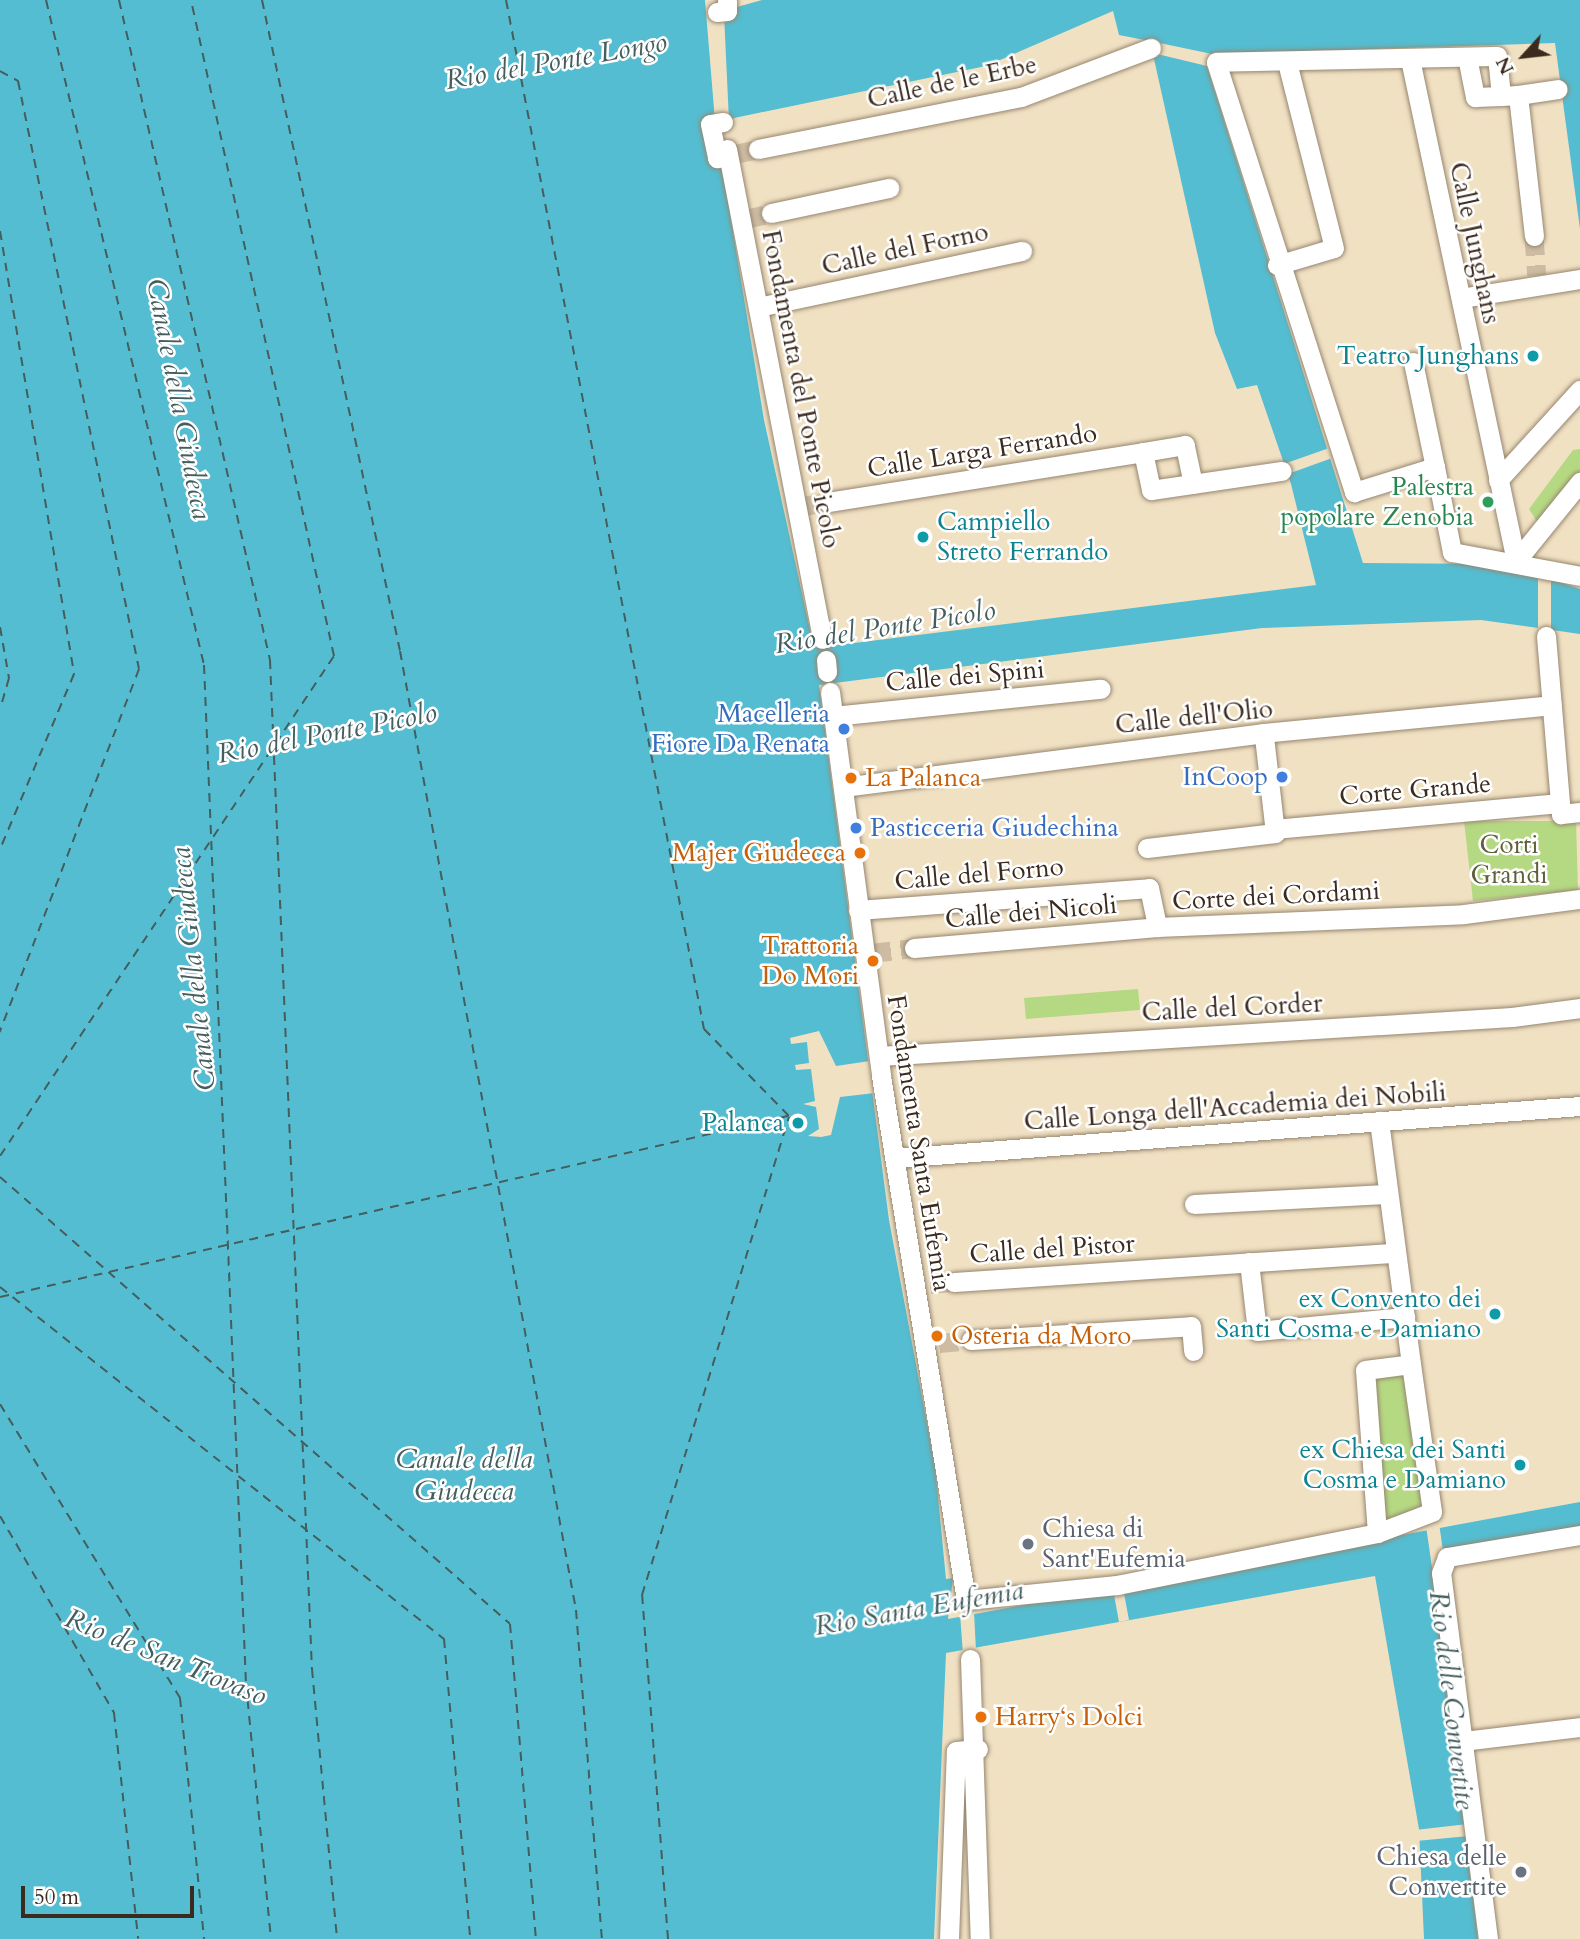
<!DOCTYPE html>
<meta charset="utf-8">
<style>
body{margin:0}
#map{position:relative;width:1580px;height:1939px;overflow:hidden;background:#f1e1c3;font-family:Cardo,serif}
div>[style]{position:absolute}
.green>*{inset:0;background:#b5d982}
.water>*{inset:0;background:#54bdd1}
.pier>*{inset:0;background:#f1e1c3}
.ferry>*{height:2px;margin-top:-1px;transform-origin:0;background:repeating-linear-gradient(90deg,#445d5d 0 9px,transparent 0 16px)}
.street-tunnel>*{height:19px;margin-top:-9.5px;transform-origin:0;background:repeating-linear-gradient(90deg,#cdbca2 0 19px,transparent 0 29px)}
.roads{filter:drop-shadow(0 0 2px #968670) drop-shadow(0 0 2px #968670)}
.street>*{height:19px;margin:-9.5px;padding:0 9.5px;transform-origin:9.5px;border-radius:9.5px;background:#fff}
.dots>*{width:19px;height:19px;translate:-50% -50%;box-sizing:border-box;border:4px solid #fff;border-radius:50%}
span{translate:-50% -50%;white-space:nowrap;text-align:center;line-height:1.15;-webkit-text-stroke:5px #fff;paint-order:stroke}
.street-label{font-size:26px;color:#3b2a1e}
.culture-label{font-size:26px;color:#0d838f}
.right{translate:-100% -50%;text-align:right}
.left{translate:0 -50%;text-align:left}
.leisure-label{font-size:26px;color:#27864d}
.shop-label{font-size:26px;color:#366cbe}
.food-label{font-size:26px;color:#c56008}
.park-label{font-size:26px;color:#605f3c}
.worship-label{font-size:26px;color:#5b616d}
.water-label{font-size:28px;color:#445d5d;font-style:italic}
.north{position:absolute;left:1489px;top:21px;width:70px;height:70px;-webkit-text-stroke:5px #fff;paint-order:stroke;rotate:243deg;font-size:19px;font-weight:700;line-height:28px;text-align:center;color:#3b2a1e}
.north::after{content:'';display:block;margin:auto;width:24px;height:32px;background:#3b2a1e;clip-path:polygon(50% 0,100% 100%,50% 72%,0 100%)}
.scale{position:absolute;left:21px;top:1886px;width:173px;height:32px;box-sizing:border-box;border:4px solid #3b2a1e;border-top:0;padding-left:9px;font-size:21px;line-height:24px;white-space:nowrap;color:#3b2a1e;-webkit-text-stroke:5px #fff;paint-order:stroke}
</style>
<div id="map">
<div class="green">
<div style="clip-path:polygon(1580px 449px,1580px 475px,1541px 528px,1529px 509px,1573px 450px)"></div>
<div style="clip-path:polygon(1464px 821px,1576px 821px,1578px 890px,1473px 901px)"></div>
<div style="clip-path:polygon(1138px 989px,1140px 1010px,1026px 1019px,1024px 998px)"></div>
<div style="clip-path:polygon(1404px 1369px,1422px 1506px,1381px 1523px,1368px 1373px)"></div>
</div>
<div class="water">
<div style="clip-path:polygon(evenodd,0 0,705px 0,708px 15px,762px 0,1580px 0,1580px 229px,1555px 43px,1212px 54px,1207px 66px,1363px 563px,1497px 564px,1548px 578px,1580px 589px,1580px 634px,1481px 620px,1262px 628px,819px 685px,889px 1220px,935px 1466px,946px 1579px,953px 1578px,948px 1619px,1580px 1502px,1580px 1531px,1431px 1557px,1478px 1939px,1424px 1939px,1419px 1829px,1375px 1576px,946px 1653px,934px 1939px,0 1939px,0 0,1113px 11px,1119px 35px,1150px 41px,1215px 333px,1237px 389px,1257px 385px,1291px 484px,1316px 585px,814px 648px,764px 420px,715px 122px,986px 66px,1113px 11px)"></div>
</div>
<div class="pier">
<div style="clip-path:polygon(705px 0,711px 12px,724px 14px,729px 121px,715px 121px)"></div>
<div style="clip-path:polygon(1150px 41px,1212px 54px,1207px 66px,1153px 53px)"></div>
<div style="clip-path:polygon(1332px 447px,1335px 457px,1285px 475px,1281px 465px)"></div>
<div style="clip-path:polygon(1538px 570px,1551px 575px,1551px 630px,1538px 628px)"></div>
<div style="clip-path:polygon(819px 1031px,836px 1066px,870px 1061px,875px 1093px,840px 1097px,831px 1135px,821px 1137px,808px 1136px,819px 1129px,816px 1107px,803px 1104px,815px 1101px,811px 1069px,796px 1070px,795px 1065px,809px 1063px,807px 1042px,791px 1044px,790px 1038px)"></div>
<div style="clip-path:polygon(1439px 1523px,1444px 1558px,1435px 1559px,1433px 1574px,1426px 1526px)"></div>
<div style="clip-path:polygon(1123px 1588px,1129px 1620px,1119px 1622px,1113px 1589px)"></div>
<div style="clip-path:polygon(974px 1612px,976px 1651px,963px 1654px,960px 1614px)"></div>
<div style="clip-path:polygon(1468px 1824px,1469px 1836px,1416px 1841px,1415px 1830px)"></div>
</div>
<div class="ferry">
<div style="left:46px;top:0;width:684px;rotate:76.63deg"></div>
<div style="left:204px;top:665px;width:1020px;rotate:87.64deg"></div>
<div style="left:246px;top:1684px;width:256px;rotate:84.4deg"></div>
<div style="left:119px;top:0;width:677px;rotate:77.11deg"></div>
<div style="left:270px;top:660px;width:1010px;rotate:87.62deg"></div>
<div style="left:312px;top:1669px;width:271px;rotate:84.7deg"></div>
<div style="left:262px;top:0;width:665px;rotate:78.03deg"></div>
<div style="left:400px;top:651px;width:975px;rotate:79.6deg"></div>
<div style="left:576px;top:1610px;width:330px;rotate:85.5deg"></div>
<div style="left:506px;top:0;width:1048px;rotate:79.11deg"></div>
<div style="left:704px;top:1029px;width:122px;rotate:45.7deg"></div>
<div style="left:0;top:71px;width:21px;rotate:29deg"></div>
<div style="left:18px;top:81px;width:600px;rotate:78.37deg"></div>
<div style="left:139px;top:669px;width:389px;rotate:111deg"></div>
<div style="left:0;top:231px;width:449px;rotate:80.5deg"></div>
<div style="left:74px;top:674px;width:190px;rotate:112.9deg"></div>
<div style="left:0;top:627px;width:52px;rotate:80deg"></div>
<div style="left:9px;top:678px;width:32px;rotate:106deg"></div>
<div style="left:0;top:1156px;width:601px;rotate:-56.26deg"></div>
<div style="left:334px;top:656px;width:671px;rotate:-102.3deg"></div>
<div style="left:0;top:1177px;width:678px;rotate:41.23deg"></div>
<div style="left:510px;top:1624px;width:316px;rotate:85.3deg"></div>
<div style="left:0;top:1287px;width:567px;rotate:38.41deg"></div>
<div style="left:444px;top:1639px;width:301px;rotate:85deg"></div>
<div style="left:0;top:1297px;width:809px;rotate:-12.94deg"></div>
<div style="left:0;top:1404px;width:345px;rotate:58.5deg"></div>
<div style="left:180px;top:1698px;width:242px;rotate:84.3deg"></div>
<div style="left:0;top:1516px;width:228px;rotate:59.9deg"></div>
<div style="left:114px;top:1713px;width:227px;rotate:83.9deg"></div>
<div style="left:668px;top:1939px;width:345px;rotate:-94.3deg"></div>
<div style="left:642px;top:1595px;width:500px;rotate:-72.91deg"></div>
</div>
<div class="street-tunnel">
<div style="left:735px;top:154px;width:24px;rotate:-12deg"></div>
<div style="left:746px;top:219px;width:26px;rotate:-13deg"></div>
<div style="left:1534px;top:236px;width:39px;rotate:86deg"></div>
<div style="left:803px;top:506px;width:25px;rotate:-9deg"></div>
<div style="left:872px;top:953px;width:42px;rotate:-6.8deg"></div>
<div style="left:930px;top:1284px;width:24px;rotate:-5deg"></div>
<div style="left:939px;top:1343px;width:32px;rotate:-5deg"></div>
</div>
<div class="roads">
<div class="street">
<div style="left:717px;top:12px;width:10px;rotate:-6deg"></div>
<div style="left:727px;top:11px;width:10px;rotate:-90deg"></div>
<div style="left:1467px;top:57px;width:41px;rotate:78.7deg"></div>
<div style="left:1475px;top:97px;width:26px;rotate:-2deg"></div>
<div style="left:1410px;top:59px;width:513px;rotate:78.08deg"></div>
<div style="left:1518px;top:95px;width:40px;rotate:-8.5deg"></div>
<div style="left:723px;top:122px;width:13px;rotate:171deg"></div>
<div style="left:710px;top:124px;width:35px;rotate:78deg"></div>
<div style="left:717px;top:158px;width:10px;rotate:-11deg"></div>
<div style="left:727px;top:149px;width:499px;rotate:79deg"></div>
<div style="left:758px;top:149px;width:268px;rotate:-11.2deg"></div>
<div style="left:1021px;top:97px;width:139px;rotate:-20.7deg"></div>
<div style="left:771px;top:213px;width:121px;rotate:-12deg"></div>
<div style="left:1534px;top:236px;width:142px;rotate:-96.5deg"></div>
<div style="left:1518px;top:95px;width:17px;rotate:177deg"></div>
<div style="left:1501px;top:96px;width:40px;rotate:-95.7deg"></div>
<div style="left:1497px;top:56px;width:281px;rotate:178.8deg"></div>
<div style="left:1216px;top:62px;width:452px;rotate:72.2deg"></div>
<div style="left:1354px;top:492px;width:85px;rotate:-17.2deg"></div>
<div style="left:1435px;top:467px;width:87px;rotate:78.7deg"></div>
<div style="left:1452px;top:552px;width:130px;rotate:10.6deg"></div>
<div style="left:1277px;top:265px;width:59px;rotate:-16.6deg"></div>
<div style="left:1334px;top:248px;width:192px;rotate:-104.2deg"></div>
<div style="left:1461px;top:298px;width:121px;rotate:-9.1deg"></div>
<div style="left:758px;top:307px;width:270px;rotate:-12deg"></div>
<div style="left:1413px;top:362px;width:107px;rotate:78.2deg"></div>
<div style="left:1498px;top:480px;width:122px;rotate:-47.7deg"></div>
<div style="left:1193px;top:484px;width:40px;rotate:-102deg"></div>
<div style="left:1185px;top:445px;width:43px;rotate:170.5deg"></div>
<div style="left:1143px;top:452px;width:39px;rotate:78deg"></div>
<div style="left:1151px;top:490px;width:132px;rotate:-8.3deg"></div>
<div style="left:828px;top:502px;width:319px;rotate:-9deg"></div>
<div style="left:1516px;top:561px;width:102px;rotate:-51deg"></div>
<div style="left:1546px;top:636px;width:179px;rotate:85.2deg"></div>
<div style="left:1561px;top:814px;width:19px;rotate:-6deg"></div>
<div style="left:826px;top:660px;width:12px;rotate:85deg"></div>
<div style="left:830px;top:692px;width:387px;rotate:82.4deg"></div>
<div style="left:881px;top:1076px;width:531px;rotate:80.79deg"></div>
<div style="left:966px;top:1600px;width:152px;rotate:-5.7deg"></div>
<div style="left:1117px;top:1585px;width:265px;rotate:-11.3deg"></div>
<div style="left:833px;top:716px;width:269px;rotate:-5.8deg"></div>
<div style="left:843px;top:787px;width:423px;rotate:-7.3deg"></div>
<div style="left:1263px;top:733px;width:290px;rotate:-5.5deg"></div>
<div style="left:1274px;top:829px;width:287px;rotate:-5.2deg"></div>
<div style="left:1147px;top:848px;width:129px;rotate:-6.7deg"></div>
<div style="left:1275px;top:833px;width:98px;rotate:-96.5deg"></div>
<div style="left:858px;top:910px;width:292px;rotate:-4.3deg"></div>
<div style="left:1149px;top:888px;width:40px;rotate:78deg"></div>
<div style="left:914px;top:948px;width:244px;rotate:-4.9deg"></div>
<div style="left:1157px;top:927px;width:307px;rotate:-2.4deg"></div>
<div style="left:1464px;top:914px;width:117px;rotate:-7.4deg"></div>
<div style="left:879px;top:1056px;width:634px;rotate:-3.53deg"></div>
<div style="left:1512px;top:1017px;width:69px;rotate:-7.5deg"></div>
<div style="left:1379px;top:1121px;width:245px;rotate:82.5deg"></div>
<div style="left:895px;top:1158px;width:687px;rotate:-4.34deg"></div>
<div style="left:1194px;top:1204px;width:192px;rotate:-3deg"></div>
<div style="left:1249px;top:1262px;width:69px;rotate:83.4deg"></div>
<div style="left:1257px;top:1331px;width:149px;rotate:-5.4deg"></div>
<div style="left:954px;top:1282px;width:442px;rotate:-3.8deg"></div>
<div style="left:971px;top:1340px;width:220px;rotate:-3.6deg"></div>
<div style="left:1191px;top:1326px;width:25px;rotate:85deg"></div>
<div style="left:1411px;top:1364px;width:149px;rotate:81.9deg"></div>
<div style="left:1432px;top:1512px;width:59px;rotate:159.1deg"></div>
<div style="left:1377px;top:1533px;width:163px;rotate:-94.2deg"></div>
<div style="left:1365px;top:1370px;width:46px;rotate:-7.4deg"></div>
<div style="left:970px;top:1659px;width:280px;rotate:88deg"></div>
<div style="left:1463px;top:1741px;width:118px;rotate:-6.8deg"></div>
<div style="left:949px;top:1939px;width:188px;rotate:-87.9deg"></div>
<div style="left:956px;top:1751px;width:22px;rotate:-5deg"></div>
<div style="left:1488px;top:1939px;width:369px;rotate:-97.3deg"></div>
<div style="left:1441px;top:1573px;width:17px;rotate:-69deg"></div>
<div style="left:1447px;top:1557px;width:135px;rotate:-9.4deg"></div>
</div>
</div>
<div class="dots">
<div style="left:1533px;top:356px;background:#0f9aa8"></div>
<div style="left:1488px;top:502px;background:#2e9e5b"></div>
<div style="left:923px;top:537px;background:#0f9aa8"></div>
<div style="left:844px;top:729px;background:#3f7fe0"></div>
<div style="left:1282px;top:777px;background:#3f7fe0"></div>
<div style="left:851px;top:778px;background:#e8710a"></div>
<div style="left:856px;top:828px;background:#3f7fe0"></div>
<div style="left:860px;top:853px;background:#e8710a"></div>
<div style="left:873px;top:961px;background:#e8710a"></div>
<div style="left:798px;top:1123px;background:#0f9aa8"></div>
<div style="left:1495px;top:1314px;background:#0f9aa8"></div>
<div style="left:937px;top:1336px;background:#e8710a"></div>
<div style="left:1520px;top:1465px;background:#0f9aa8"></div>
<div style="left:1028px;top:1544px;background:#6b7280"></div>
<div style="left:981px;top:1717px;background:#e8710a"></div>
<div style="left:1521px;top:1872px;background:#6b7280"></div>
</div>
<div class="street-label">
<span style="left:952px;top:82px;rotate:-12deg">Calle de le Erbe</span>
<span style="left:1475px;top:243px;rotate:78deg">Calle Junghans</span>
<span style="left:905px;top:249px;rotate:-12deg">Calle del Forno</span>
<span style="left:801px;top:389px;rotate:79deg">Fondamenta del Ponte Picolo</span>
<span style="left:982px;top:451px;rotate:-9deg">Calle Larga Ferrando</span>
<span style="left:965px;top:676px;rotate:-5deg">Calle dei Spini</span>
<span style="left:1194px;top:717px;rotate:-6deg">Calle dell'Olio</span>
<span style="left:1415px;top:790px;rotate:-5deg">Corte Grande</span>
<span style="left:979px;top:874px;rotate:-5deg">Calle del Forno</span>
<span style="left:1276px;top:896px;rotate:-3deg">Corte dei Cordami</span>
<span style="left:1031px;top:912px;rotate:-5deg">Calle dei Nicoli</span>
<span style="left:1232px;top:1008px;rotate:-3deg">Calle del Corder</span>
<span style="left:1235px;top:1107px;rotate:-4deg">Calle Longa dell'Accademia dei Nobili</span>
<span style="left:919px;top:1143px;rotate:81deg">Fondamenta Santa Eufemia</span>
<span style="left:1052px;top:1249px;rotate:-4deg">Calle del Pistor</span>
</div>
<div class="culture-label">
<span class="right" style="left:1519px;top:356px">Teatro Junghans</span>
<span class="left" style="left:937px;top:537px">Campiello<br>Streto Ferrando</span>
<span class="right" style="left:784px;top:1123px">Palanca</span>
<span class="right" style="left:1481px;top:1314px">ex Convento dei<br>Santi Cosma e Damiano</span>
<span class="right" style="left:1506px;top:1465px">ex Chiesa dei Santi<br>Cosma e Damiano</span>
</div>
<div class="leisure-label">
<span class="right" style="left:1474px;top:502px">Palestra<br>popolare Zenobia</span>
</div>
<div class="shop-label">
<span class="right" style="left:830px;top:729px">Macelleria<br>Fiore Da Renata</span>
<span class="right" style="left:1268px;top:777px">InCoop</span>
<span class="left" style="left:870px;top:828px">Pasticceria Giudechina</span>
</div>
<div class="food-label">
<span class="left" style="left:865px;top:778px">La Palanca</span>
<span class="right" style="left:846px;top:853px">Majer Giudecca</span>
<span class="right" style="left:859px;top:961px">Trattoria<br>Do Mori</span>
<span class="left" style="left:951px;top:1336px">Osteria da Moro</span>
<span class="left" style="left:995px;top:1717px">Harry‘s Dolci</span>
</div>
<div class="park-label">
<span style="left:1509px;top:860px">Corti<br>Grandi</span>
</div>
<div class="worship-label">
<span class="left" style="left:1042px;top:1544px">Chiesa di<br>Sant'Eufemia</span>
<span class="right" style="left:1507px;top:1872px">Chiesa delle<br>Convertite</span>
</div>
<div class="water-label">
<span style="left:556px;top:61px;rotate:-10deg">Rio del Ponte Longo</span>
<span style="left:179px;top:399px;rotate:79deg">Canale della Giudecca</span>
<span style="left:885px;top:627px;rotate:-9deg">Rio del Ponte Picolo</span>
<span style="left:327px;top:733px;rotate:-11deg">Rio del Ponte Picolo</span>
<span style="left:193px;top:969px;rotate:-96deg">Canale della Giudecca</span>
<span style="left:464px;top:1475px">Canale della<br>Giudecca</span>
<span style="left:919px;top:1608px;rotate:-10deg">Rio Santa Eufemia</span>
<span style="left:166px;top:1657px;rotate:22deg">Rio de San Trovaso</span>
<span style="left:1452px;top:1700px;rotate:83deg">Rio delle Convertite</span>
</div>
<div class="north">N</div>
<div class="scale">50 m</div>
</div>
